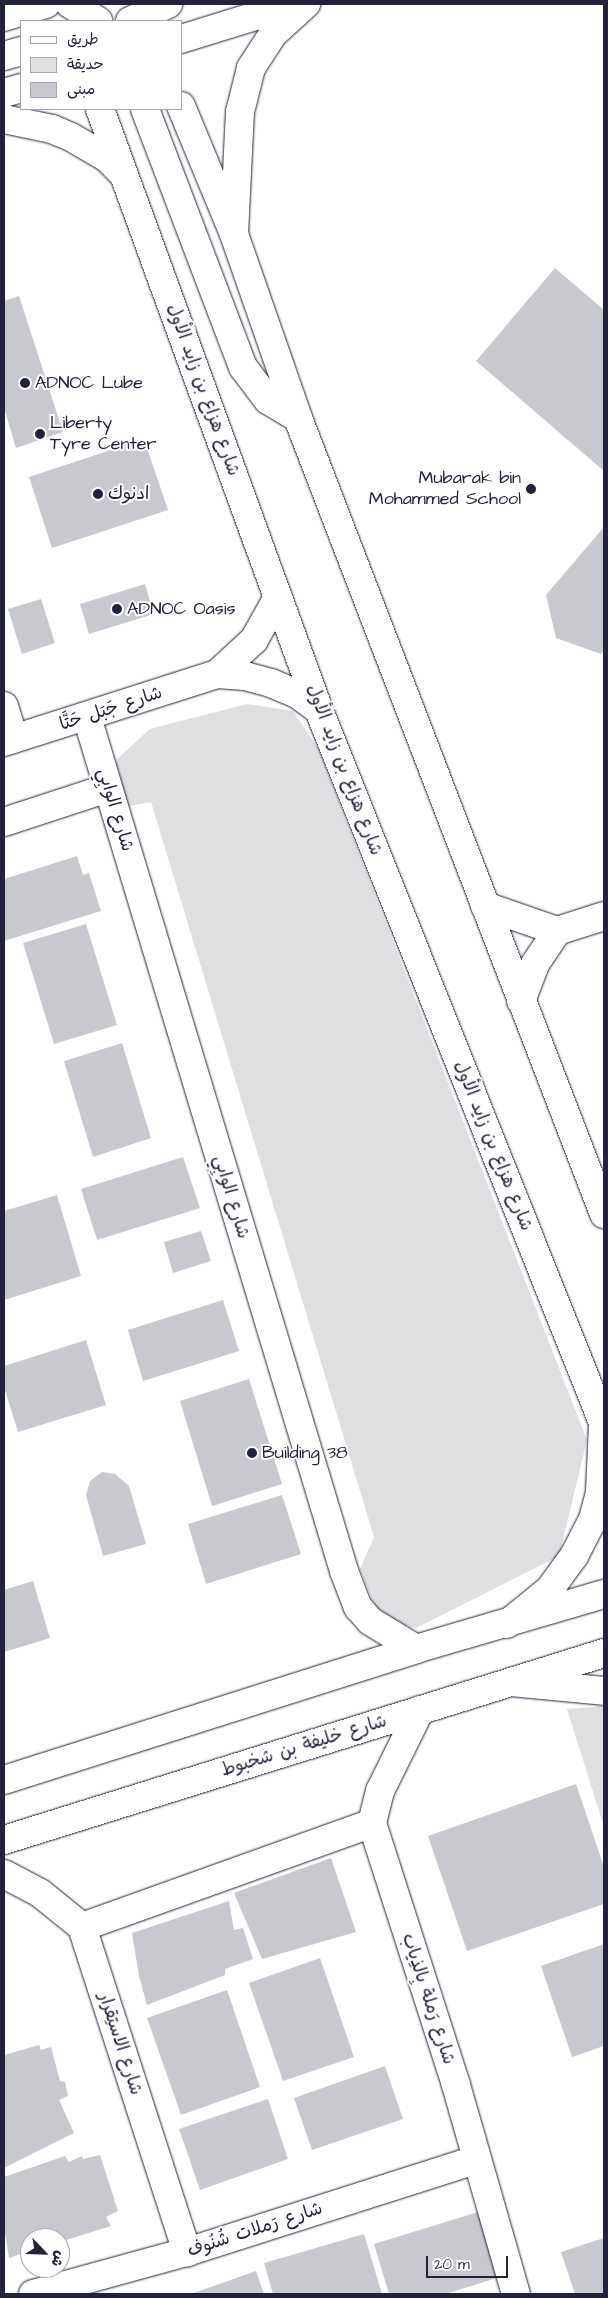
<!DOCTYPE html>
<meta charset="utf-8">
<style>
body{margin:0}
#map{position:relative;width:608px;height:2298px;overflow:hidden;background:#fff;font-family:"Architects Daughter","Playpen Sans Arabic",sans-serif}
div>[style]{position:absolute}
.green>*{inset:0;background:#dfdfe2}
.building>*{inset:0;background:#c8c8cf}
.roads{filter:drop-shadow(0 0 1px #22223b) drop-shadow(0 0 1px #22223b)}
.minor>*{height:28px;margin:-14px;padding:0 14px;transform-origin:14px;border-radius:14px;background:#fff}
.secondary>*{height:28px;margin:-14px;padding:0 14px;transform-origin:14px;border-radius:14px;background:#fff}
.primary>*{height:28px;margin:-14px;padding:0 14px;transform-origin:14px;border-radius:14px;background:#fff}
.trunk>*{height:28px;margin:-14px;padding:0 14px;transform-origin:14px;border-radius:14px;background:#fff}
.dots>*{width:14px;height:14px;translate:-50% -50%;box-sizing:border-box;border:2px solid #fff;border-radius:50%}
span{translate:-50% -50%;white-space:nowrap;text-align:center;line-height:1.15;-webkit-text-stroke:4px #fff;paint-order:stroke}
.poi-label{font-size:18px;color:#22223b}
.left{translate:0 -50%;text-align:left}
.right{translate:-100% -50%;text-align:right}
.street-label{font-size:18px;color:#22223b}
.frame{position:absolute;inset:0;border:5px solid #22223b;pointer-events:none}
.legend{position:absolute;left:20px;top:20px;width:162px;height:90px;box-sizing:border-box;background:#fff;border:1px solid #a7a7b1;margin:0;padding:6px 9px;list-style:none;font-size:15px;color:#22223b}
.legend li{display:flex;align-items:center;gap:10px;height:25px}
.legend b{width:25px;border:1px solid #a7a7b1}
.north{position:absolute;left:20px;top:2228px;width:50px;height:50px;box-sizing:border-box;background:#fff;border:1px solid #a7a7b1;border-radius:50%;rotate:114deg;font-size:14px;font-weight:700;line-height:20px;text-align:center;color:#22223b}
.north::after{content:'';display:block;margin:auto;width:18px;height:22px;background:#22223b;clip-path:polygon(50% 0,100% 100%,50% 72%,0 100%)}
.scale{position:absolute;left:426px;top:2256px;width:82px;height:22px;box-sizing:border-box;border:2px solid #22223b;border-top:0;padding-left:6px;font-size:15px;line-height:18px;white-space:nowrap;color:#22223b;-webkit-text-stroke:4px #fff;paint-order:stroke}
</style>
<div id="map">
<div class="green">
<div style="clip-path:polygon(247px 704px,293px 711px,318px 748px,587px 1440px,559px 1556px,416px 1628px,394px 1623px,378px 1614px,360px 1569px,374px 1537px,151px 802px,124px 807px,113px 784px,117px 759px,150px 729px)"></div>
<div style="clip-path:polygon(604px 1706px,604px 1827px,567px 1709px)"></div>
</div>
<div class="building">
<div style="clip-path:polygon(555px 268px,604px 310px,604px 471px,476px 361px)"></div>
<div style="clip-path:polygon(19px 296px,63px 432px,16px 448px,4px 408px,4px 301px)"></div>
<div style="clip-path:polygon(144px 439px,168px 510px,52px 548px,29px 477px)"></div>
<div style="clip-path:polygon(604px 527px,604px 650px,601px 654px,556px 638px,546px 595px)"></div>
<div style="clip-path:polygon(145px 584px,154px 614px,89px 634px,80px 604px)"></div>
<div style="clip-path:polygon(41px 599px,55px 643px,22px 654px,8px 609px)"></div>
<div style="clip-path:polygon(77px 856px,83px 875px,89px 873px,101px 911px,4px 941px,4px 879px)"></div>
<div style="clip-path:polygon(86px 924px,117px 1025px,54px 1044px,23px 943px)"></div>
<div style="clip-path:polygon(122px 1043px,151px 1138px,93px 1157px,64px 1061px)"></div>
<div style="clip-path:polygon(183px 1157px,200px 1208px,97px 1240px,81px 1189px)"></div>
<div style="clip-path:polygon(57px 1195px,81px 1276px,4px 1300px,4px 1211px)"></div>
<div style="clip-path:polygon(201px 1231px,211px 1261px,173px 1273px,164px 1242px)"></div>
<div style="clip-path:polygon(223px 1300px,239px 1351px,143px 1381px,128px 1330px)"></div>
<div style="clip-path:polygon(86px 1340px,106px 1405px,18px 1432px,4px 1387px,4px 1366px)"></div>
<div style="clip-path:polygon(249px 1379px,282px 1484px,212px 1506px,180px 1401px)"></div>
<div style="clip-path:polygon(102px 1472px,115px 1474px,129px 1486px,146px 1544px,103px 1556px,86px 1495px,90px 1481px)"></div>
<div style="clip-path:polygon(282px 1495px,301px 1554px,206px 1584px,188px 1524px)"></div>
<div style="clip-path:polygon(33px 1581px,50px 1638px,4px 1652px,4px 1590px)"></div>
<div style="clip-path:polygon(576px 1784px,604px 1867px,604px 1904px,467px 1951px,428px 1836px)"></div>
<div style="clip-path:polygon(331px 1858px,356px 1932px,262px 1959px,234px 1893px)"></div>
<div style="clip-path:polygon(229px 1901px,234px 1930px,243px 1928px,253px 1959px,225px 1969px,225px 1975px,147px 2005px,139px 1976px,132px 1933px)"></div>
<div style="clip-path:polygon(604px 1944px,604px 2046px,572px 2057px,541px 1966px)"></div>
<div style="clip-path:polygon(320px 1958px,354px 2057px,283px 2081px,249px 1983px)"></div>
<div style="clip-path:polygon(227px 1990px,260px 2087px,181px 2115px,147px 2018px)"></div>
<div style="clip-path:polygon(39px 2045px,41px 2050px,51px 2047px,60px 2081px,65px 2082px,68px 2096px,59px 2100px,74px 2133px,4px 2168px,4px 2055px)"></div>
<div style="clip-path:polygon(385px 2066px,403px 2119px,312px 2150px,294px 2098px)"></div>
<div style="clip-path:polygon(268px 2099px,288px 2159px,200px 2190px,179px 2129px)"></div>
<div style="clip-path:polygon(100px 2155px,118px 2211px,106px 2217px,111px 2226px,60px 2242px,60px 2238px,30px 2238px,30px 2251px,9px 2258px,4px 2226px,4px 2177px,65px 2156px,69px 2162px,82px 2156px,83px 2159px)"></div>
<div style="clip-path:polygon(478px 2212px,497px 2278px,445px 2294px,389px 2294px,374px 2244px)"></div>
<div style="clip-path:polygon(364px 2234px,382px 2294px,273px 2294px,264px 2263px)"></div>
<div style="clip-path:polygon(604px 2238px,604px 2294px,575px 2294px,561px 2252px)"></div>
<div style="clip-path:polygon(256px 2271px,264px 2294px,191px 2294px)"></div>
</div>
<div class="roads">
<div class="minor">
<div style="left:217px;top:674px;width:28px;rotate:4deg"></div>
<div style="left:245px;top:676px;width:27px;rotate:15deg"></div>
<div style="left:271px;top:683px;width:28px;rotate:23deg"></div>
<div style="left:297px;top:694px;width:27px;rotate:36deg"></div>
<div style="left:4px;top:706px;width:34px;rotate:73deg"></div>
<div style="left:87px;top:717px;width:892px;rotate:73.25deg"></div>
<div style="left:344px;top:1571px;width:39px;rotate:69deg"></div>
<div style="left:358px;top:1607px;width:18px;rotate:49deg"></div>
<div style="left:370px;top:1621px;width:54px;rotate:31.3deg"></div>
<div style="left:4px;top:742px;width:224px;rotate:-17.7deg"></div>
<div style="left:217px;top:674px;width:50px;rotate:-42.6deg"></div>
<div style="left:254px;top:640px;width:49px;rotate:-60.8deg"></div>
<div style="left:4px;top:822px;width:109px;rotate:-18.1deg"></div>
<div style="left:485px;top:906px;width:76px;rotate:19.1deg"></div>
<div style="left:557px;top:931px;width:49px;rotate:-17.7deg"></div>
<div style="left:521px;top:1001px;width:40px;rotate:-69deg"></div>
<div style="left:535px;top:964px;width:40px;rotate:-56deg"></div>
<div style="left:420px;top:1710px;width:90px;rotate:116.3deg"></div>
<div style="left:380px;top:1791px;width:33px;rotate:104deg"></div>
<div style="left:372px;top:1823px;width:275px;rotate:72.2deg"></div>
<div style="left:456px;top:2085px;width:217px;rotate:74deg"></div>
<div style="left:4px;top:1874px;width:41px;rotate:27.8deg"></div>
<div style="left:40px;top:1893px;width:54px;rotate:39deg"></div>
<div style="left:82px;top:1927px;width:342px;rotate:72.1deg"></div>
<div style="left:82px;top:1927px;width:308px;rotate:-19.7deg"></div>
<div style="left:33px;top:2294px;width:160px;rotate:-15.3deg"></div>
<div style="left:187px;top:2252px;width:303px;rotate:-17.7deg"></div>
</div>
<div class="secondary">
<div style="left:4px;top:1780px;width:432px;rotate:-17.6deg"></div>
<div style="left:416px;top:1649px;width:196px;rotate:-16.3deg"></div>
<div style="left:4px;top:1840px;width:628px;rotate:-17.31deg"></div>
</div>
<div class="primary">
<div style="left:181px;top:106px;width:139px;rotate:67.5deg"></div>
<div style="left:234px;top:234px;width:195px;rotate:70.8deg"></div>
<div style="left:298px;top:418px;width:853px;rotate:68.97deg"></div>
<div style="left:100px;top:109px;width:640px;rotate:69.98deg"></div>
<div style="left:319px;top:710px;width:770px;rotate:68.27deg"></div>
<div style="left:507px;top:1624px;width:55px;rotate:-39.1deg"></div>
<div style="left:550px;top:1589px;width:41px;rotate:-54deg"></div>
<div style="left:574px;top:1556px;width:42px;rotate:-62.8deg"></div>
<div style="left:593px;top:1519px;width:28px;rotate:-75deg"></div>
<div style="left:600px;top:1492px;width:70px;rotate:-87.5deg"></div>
<div style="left:511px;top:1682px;width:93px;rotate:5.5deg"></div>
</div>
<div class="trunk">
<div style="left:70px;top:4px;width:33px;rotate:31deg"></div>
<div style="left:4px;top:17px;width:44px;rotate:-17.2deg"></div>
<div style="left:130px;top:21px;width:42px;rotate:-24.1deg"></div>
<div style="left:181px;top:39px;width:118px;rotate:-17.2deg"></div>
<div style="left:4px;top:56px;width:18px;rotate:-16deg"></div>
<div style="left:4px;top:93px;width:18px;rotate:-16deg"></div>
<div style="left:145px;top:109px;width:276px;rotate:69.2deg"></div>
<div style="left:243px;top:367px;width:41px;rotate:52.9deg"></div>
<div style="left:268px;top:400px;width:35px;rotate:31deg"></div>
<div style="left:4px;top:119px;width:49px;rotate:11.8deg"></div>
<div style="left:52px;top:129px;width:21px;rotate:23deg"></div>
<div style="left:71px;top:137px;width:42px;rotate:30.3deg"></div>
<div style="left:107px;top:158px;width:21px;rotate:45deg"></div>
<div style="left:234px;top:234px;width:122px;rotate:-87.2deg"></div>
<div style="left:240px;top:112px;width:45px;rotate:-76deg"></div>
<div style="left:251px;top:68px;width:40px;rotate:-57.1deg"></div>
<div style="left:273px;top:34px;width:45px;rotate:-42.3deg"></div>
</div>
</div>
<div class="dots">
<div style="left:25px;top:383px;background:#22223b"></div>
<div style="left:40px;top:434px;background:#22223b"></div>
<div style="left:531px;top:489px;background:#22223b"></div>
<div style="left:98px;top:494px;background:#22223b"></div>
<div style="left:117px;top:609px;background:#22223b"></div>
<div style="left:252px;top:1453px;background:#22223b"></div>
</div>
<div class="poi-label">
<span class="left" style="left:35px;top:383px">ADNOC Lube</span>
<span class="left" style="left:50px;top:434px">Liberty<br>Tyre Center</span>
<span class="right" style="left:521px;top:489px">Mubarak bin<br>Mohammed School</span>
<span class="left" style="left:108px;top:494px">ادنوك</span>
<span class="left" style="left:127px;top:609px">ADNOC Oasis</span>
<span class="left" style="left:262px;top:1453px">Building 38</span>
</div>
<div class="street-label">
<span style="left:203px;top:390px;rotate:70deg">شارع هزاع بن زايد الأول</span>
<span style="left:111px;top:709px;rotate:-18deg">شارع جَبَل حَتَّا</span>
<span style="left:344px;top:770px;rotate:69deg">شارع هزاع بن زايد الأول</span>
<span style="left:115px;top:810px;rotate:73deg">شارع الوابِي</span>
<span style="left:493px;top:1146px;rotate:68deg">شارع هزاع بن زايد الأول</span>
<span style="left:231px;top:1197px;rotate:73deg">شارع الوابِي</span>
<span style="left:304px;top:1746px;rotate:-17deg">شارع خليفة بن شخبوط</span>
<span style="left:428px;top:1999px;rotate:72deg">شارع رَملة بِالذِياب</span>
<span style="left:120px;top:2044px;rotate:72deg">شارع الاستِقرار</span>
<span style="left:255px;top:2230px;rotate:-18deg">شارع رَملات شُنُوف</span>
</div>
<div class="frame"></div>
<ul class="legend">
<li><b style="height:6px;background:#fff"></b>طريق</li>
<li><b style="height:14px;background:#dfdfe2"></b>حديقة</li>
<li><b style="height:14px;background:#c8c8cf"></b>مبنى</li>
</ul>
<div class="north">ش</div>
<div class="scale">20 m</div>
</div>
